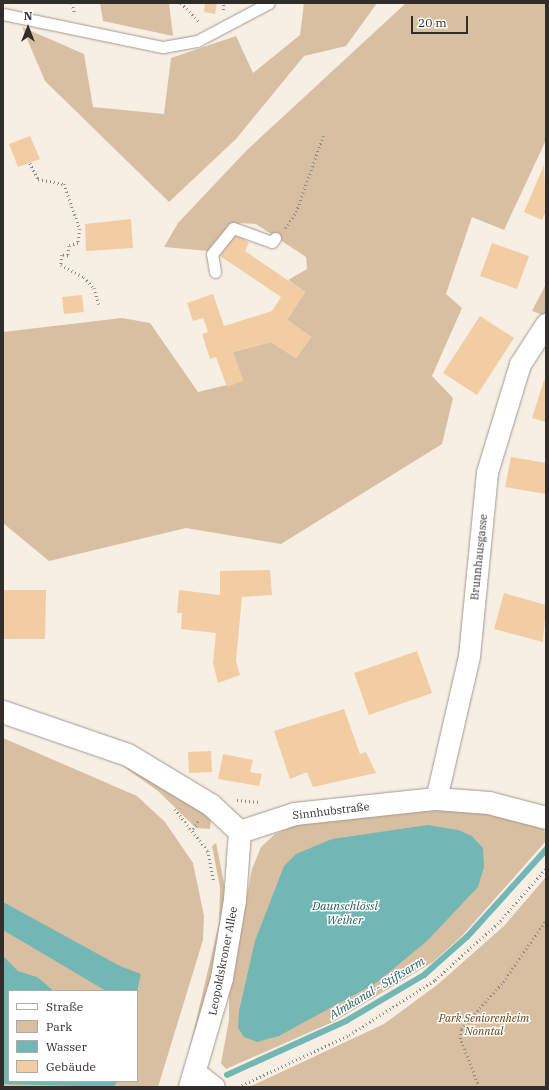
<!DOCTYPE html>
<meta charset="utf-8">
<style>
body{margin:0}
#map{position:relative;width:549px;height:1090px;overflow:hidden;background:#f7eee4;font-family:"IBM Plex Serif",serif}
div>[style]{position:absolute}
.green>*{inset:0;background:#d9bfa2}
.water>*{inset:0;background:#73b7b5}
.stream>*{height:5.5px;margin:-2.75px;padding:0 2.75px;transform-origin:2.75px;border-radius:2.75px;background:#73b7b5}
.building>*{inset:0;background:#f2cda3}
.path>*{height:2.5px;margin-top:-1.25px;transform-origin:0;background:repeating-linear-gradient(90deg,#8f8982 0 1px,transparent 0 4px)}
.roads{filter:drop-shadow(0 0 1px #a29990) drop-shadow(0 0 1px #a29990)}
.service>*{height:11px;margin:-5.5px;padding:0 5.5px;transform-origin:5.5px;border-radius:5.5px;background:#fff}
.minor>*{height:21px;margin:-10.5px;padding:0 10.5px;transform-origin:10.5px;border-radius:10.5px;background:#fff}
.tertiary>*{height:22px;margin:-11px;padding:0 11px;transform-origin:11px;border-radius:11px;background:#fff}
span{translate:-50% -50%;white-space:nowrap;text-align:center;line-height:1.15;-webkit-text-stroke:3px #fff;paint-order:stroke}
.street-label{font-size:11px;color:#312d2a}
.park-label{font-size:11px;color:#603c09;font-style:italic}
.water-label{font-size:12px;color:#245e5d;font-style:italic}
.frame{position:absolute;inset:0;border:4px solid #312d2a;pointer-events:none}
.legend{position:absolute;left:8px;top:990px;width:130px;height:92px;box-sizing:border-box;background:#fff;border:1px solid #adabaa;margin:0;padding:5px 7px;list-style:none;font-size:12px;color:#312d2a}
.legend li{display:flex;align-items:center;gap:8px;height:20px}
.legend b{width:20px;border:1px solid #adabaa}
.north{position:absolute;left:8px;top:8px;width:40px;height:40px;-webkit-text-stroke:3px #fff;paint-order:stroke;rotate:0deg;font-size:11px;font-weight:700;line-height:16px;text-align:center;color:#312d2a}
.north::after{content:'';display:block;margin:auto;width:14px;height:18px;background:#312d2a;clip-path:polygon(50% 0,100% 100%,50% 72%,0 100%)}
.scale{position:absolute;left:411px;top:16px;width:57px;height:18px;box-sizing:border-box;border:2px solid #312d2a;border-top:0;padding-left:5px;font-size:12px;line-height:14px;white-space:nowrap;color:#312d2a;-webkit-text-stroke:3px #fff;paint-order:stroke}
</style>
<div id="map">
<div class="green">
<div style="clip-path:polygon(100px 3px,169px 3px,173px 36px,103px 21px)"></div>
<div style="clip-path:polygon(304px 3px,377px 3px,346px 46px,304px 56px,236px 139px,169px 202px,45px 81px,22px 27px,84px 54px,93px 107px,164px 114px,171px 58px,236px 36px,253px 73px,300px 35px)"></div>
<div style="clip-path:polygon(406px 3px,546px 3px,546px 140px,504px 230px,472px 217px,446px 294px,462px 308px,432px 376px,453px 398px,442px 444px,281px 544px,186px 528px,49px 561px,3px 523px,3px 332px,122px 318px,150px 323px,198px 392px,243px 381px,233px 352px,271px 342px,296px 358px,311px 337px,287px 320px,305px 292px,288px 280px,307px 269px,306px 257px,256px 224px,241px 223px,223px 232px,208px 251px,164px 247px,178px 223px,247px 150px)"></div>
<div style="clip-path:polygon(546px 284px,546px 316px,532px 311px)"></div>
<div style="clip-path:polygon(evenodd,3px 738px,137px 796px,165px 822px,193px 863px,204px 916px,203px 940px,158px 1087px,3px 1087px,3px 738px,9px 991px,137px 991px,137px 1081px,9px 1081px,9px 991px)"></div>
<div style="clip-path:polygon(123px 758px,211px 818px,210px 829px,196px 828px,158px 791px,113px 759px)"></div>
<div style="clip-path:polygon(421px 808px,485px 810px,544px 827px,546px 841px,462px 936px,433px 962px,335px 1021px,226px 1069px,221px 1063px,229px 1020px,229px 989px,252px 869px,261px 847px,275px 834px,300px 823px)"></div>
<div style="clip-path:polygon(216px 843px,225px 888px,218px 953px,186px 1064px,219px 923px,220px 887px,212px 846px)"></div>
<div style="clip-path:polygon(546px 877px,546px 1087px,249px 1087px,384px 1024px,437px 985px,504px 926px)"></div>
</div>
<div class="water">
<div style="clip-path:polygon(428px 825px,458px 830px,472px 836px,483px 848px,484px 867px,478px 887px,427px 941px,376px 983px,279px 1036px,257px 1042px,244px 1037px,238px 1028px,239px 1011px,255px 941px,284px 866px,296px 854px,332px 839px)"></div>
<div style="clip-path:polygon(3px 902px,120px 966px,141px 974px,137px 991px,106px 991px,3px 930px)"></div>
<div style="clip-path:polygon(3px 956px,18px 971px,37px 977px,54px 991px,9px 991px,9px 1081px,118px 1081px,113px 1087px,3px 1084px)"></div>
</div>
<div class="stream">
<div style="left:227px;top:1075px;width:131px;rotate:-24.4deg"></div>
<div style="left:346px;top:1021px;width:91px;rotate:-30.5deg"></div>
<div style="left:424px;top:975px;width:57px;rotate:-41.5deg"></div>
<div style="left:467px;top:937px;width:118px;rotate:-47.8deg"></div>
</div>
<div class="building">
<div style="clip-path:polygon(205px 3px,217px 3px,215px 14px,204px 12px)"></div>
<div style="clip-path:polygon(30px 136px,40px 159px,18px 167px,9px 144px)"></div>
<div style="clip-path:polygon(544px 165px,546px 211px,542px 220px,524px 212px)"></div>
<div style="clip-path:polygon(131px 219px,133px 248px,86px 251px,85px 224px)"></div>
<div style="clip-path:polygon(235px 233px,249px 243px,245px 251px,305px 292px,287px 320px,311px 337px,296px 358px,271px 342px,233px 352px,243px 381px,227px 387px,216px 357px,210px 359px,202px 334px,208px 332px,203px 318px,193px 321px,187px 303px,213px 294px,224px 326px,272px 311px,281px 297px,220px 256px)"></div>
<div style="clip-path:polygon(492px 243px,529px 256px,517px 289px,480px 276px)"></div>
<div style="clip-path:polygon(82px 295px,84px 312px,64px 314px,62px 297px)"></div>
<div style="clip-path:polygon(480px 316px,514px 338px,477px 395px,443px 373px)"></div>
<div style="clip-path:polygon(544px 380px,546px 381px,546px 422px,532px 418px)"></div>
<div style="clip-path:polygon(511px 457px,546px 463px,546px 494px,505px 487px)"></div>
<div style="clip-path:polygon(270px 570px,272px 595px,242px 597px,236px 661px,240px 675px,218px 683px,213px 663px,216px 633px,181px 629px,182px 613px,177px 613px,179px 590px,220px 595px,220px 571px)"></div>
<div style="clip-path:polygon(3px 590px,46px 590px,45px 639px,3px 639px)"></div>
<div style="clip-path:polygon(504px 593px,546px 605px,543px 642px,494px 629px)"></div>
<div style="clip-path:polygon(417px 651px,432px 693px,369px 715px,354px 673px)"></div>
<div style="clip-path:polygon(344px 709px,360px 754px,366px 752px,376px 773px,313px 787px,307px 772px,290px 779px,274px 731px)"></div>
<div style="clip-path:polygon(211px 751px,212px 772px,189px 773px,188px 752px)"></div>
<div style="clip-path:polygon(223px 754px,253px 760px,250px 772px,262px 774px,259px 786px,218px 779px)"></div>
</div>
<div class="path">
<div style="left:72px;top:3px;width:11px;rotate:75deg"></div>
<div style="left:181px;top:3px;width:27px;rotate:45deg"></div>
<div style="left:223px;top:10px;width:7px;rotate:-82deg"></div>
<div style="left:30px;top:163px;width:18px;rotate:63deg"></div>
<div style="left:38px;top:179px;width:26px;rotate:11deg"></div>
<div style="left:64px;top:184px;width:48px;rotate:70.4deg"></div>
<div style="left:80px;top:229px;width:14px;rotate:98deg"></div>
<div style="left:78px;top:243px;width:9px;rotate:162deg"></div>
<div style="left:69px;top:246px;width:10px;rotate:96deg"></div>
<div style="left:68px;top:256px;width:6px;rotate:-171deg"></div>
<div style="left:62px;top:255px;width:10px;rotate:96deg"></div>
<div style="left:61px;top:265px;width:26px;rotate:28deg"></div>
<div style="left:84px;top:277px;width:15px;rotate:48deg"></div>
<div style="left:94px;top:288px;width:17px;rotate:73deg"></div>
<div style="left:285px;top:228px;width:19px;rotate:-55deg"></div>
<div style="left:296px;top:212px;width:81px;rotate:-70.4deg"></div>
<div style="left:237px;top:800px;width:24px;rotate:5deg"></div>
<div style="left:175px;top:809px;width:53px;rotate:51.8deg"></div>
<div style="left:208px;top:851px;width:32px;rotate:79deg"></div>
<div style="left:193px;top:829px;width:9px;rotate:-58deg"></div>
<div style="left:238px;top:1087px;width:123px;rotate:-25.1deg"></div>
<div style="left:349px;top:1035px;width:102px;rotate:-32.6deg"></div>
<div style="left:435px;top:980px;width:88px;rotate:-42.2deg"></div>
<div style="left:500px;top:921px;width:70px;rotate:-49deg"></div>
<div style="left:479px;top:1087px;width:52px;rotate:-111.6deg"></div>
<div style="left:460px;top:1039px;width:10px;rotate:-84deg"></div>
<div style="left:461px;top:1029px;width:63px;rotate:-48.2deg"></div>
<div style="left:503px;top:982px;width:75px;rotate:-55.3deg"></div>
</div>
<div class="roads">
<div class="service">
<div style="left:3px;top:14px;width:163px;rotate:11.7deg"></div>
<div style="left:163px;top:47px;width:35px;rotate:-10deg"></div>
<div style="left:197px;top:41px;width:81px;rotate:-27.8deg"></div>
<div style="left:215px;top:272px;width:18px;rotate:-99deg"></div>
<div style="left:212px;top:254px;width:33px;rotate:-51deg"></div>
<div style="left:233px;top:228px;width:41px;rotate:19.7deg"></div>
<div style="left:272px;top:242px;width:5px;rotate:-53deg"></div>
</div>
<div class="minor">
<div style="left:436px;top:799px;width:147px;rotate:-77deg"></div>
<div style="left:469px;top:656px;width:185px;rotate:-84.4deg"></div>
<div style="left:487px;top:472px;width:113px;rotate:-73deg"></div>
<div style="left:520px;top:364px;width:48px;rotate:-57deg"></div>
<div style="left:197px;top:1074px;width:21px;rotate:37deg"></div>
</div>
<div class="tertiary">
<div style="left:3px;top:712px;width:132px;rotate:19deg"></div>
<div style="left:128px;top:755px;width:97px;rotate:31.1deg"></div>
<div style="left:211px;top:805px;width:40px;rotate:43deg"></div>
<div style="left:240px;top:832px;width:58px;rotate:-18.1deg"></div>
<div style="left:295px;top:814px;width:142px;rotate:-6.1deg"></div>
<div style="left:436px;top:799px;width:53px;rotate:4.3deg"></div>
<div style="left:489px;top:803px;width:59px;rotate:14.7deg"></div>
<div style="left:190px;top:1087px;width:114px;rotate:-73.6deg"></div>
<div style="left:222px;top:978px;width:79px;rotate:-80.5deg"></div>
<div style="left:235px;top:900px;width:68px;rotate:-85.8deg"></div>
</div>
</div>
<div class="street-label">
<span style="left:479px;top:557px;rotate:-84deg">Brunnhausgasse</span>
<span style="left:331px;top:811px;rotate:-7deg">Sinnhubstraße</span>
<span style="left:223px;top:961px;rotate:-79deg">Leopoldskroner Allee</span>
</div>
<div class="park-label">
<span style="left:484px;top:1025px">Park Seniorenheim<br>Nonntal</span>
</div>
<div class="water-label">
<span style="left:345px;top:913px">Daunschlössl<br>Weiher</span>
<span style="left:377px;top:988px;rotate:-31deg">Almkanal - Stiftsarm</span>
</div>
<div class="frame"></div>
<ul class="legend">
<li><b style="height:5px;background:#fff"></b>Straße</li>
<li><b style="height:11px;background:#d9bfa2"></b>Park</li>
<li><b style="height:11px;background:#73b7b5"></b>Wasser</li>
<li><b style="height:11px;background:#f2cda3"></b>Gebäude</li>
</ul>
<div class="north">N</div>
<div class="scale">20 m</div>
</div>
